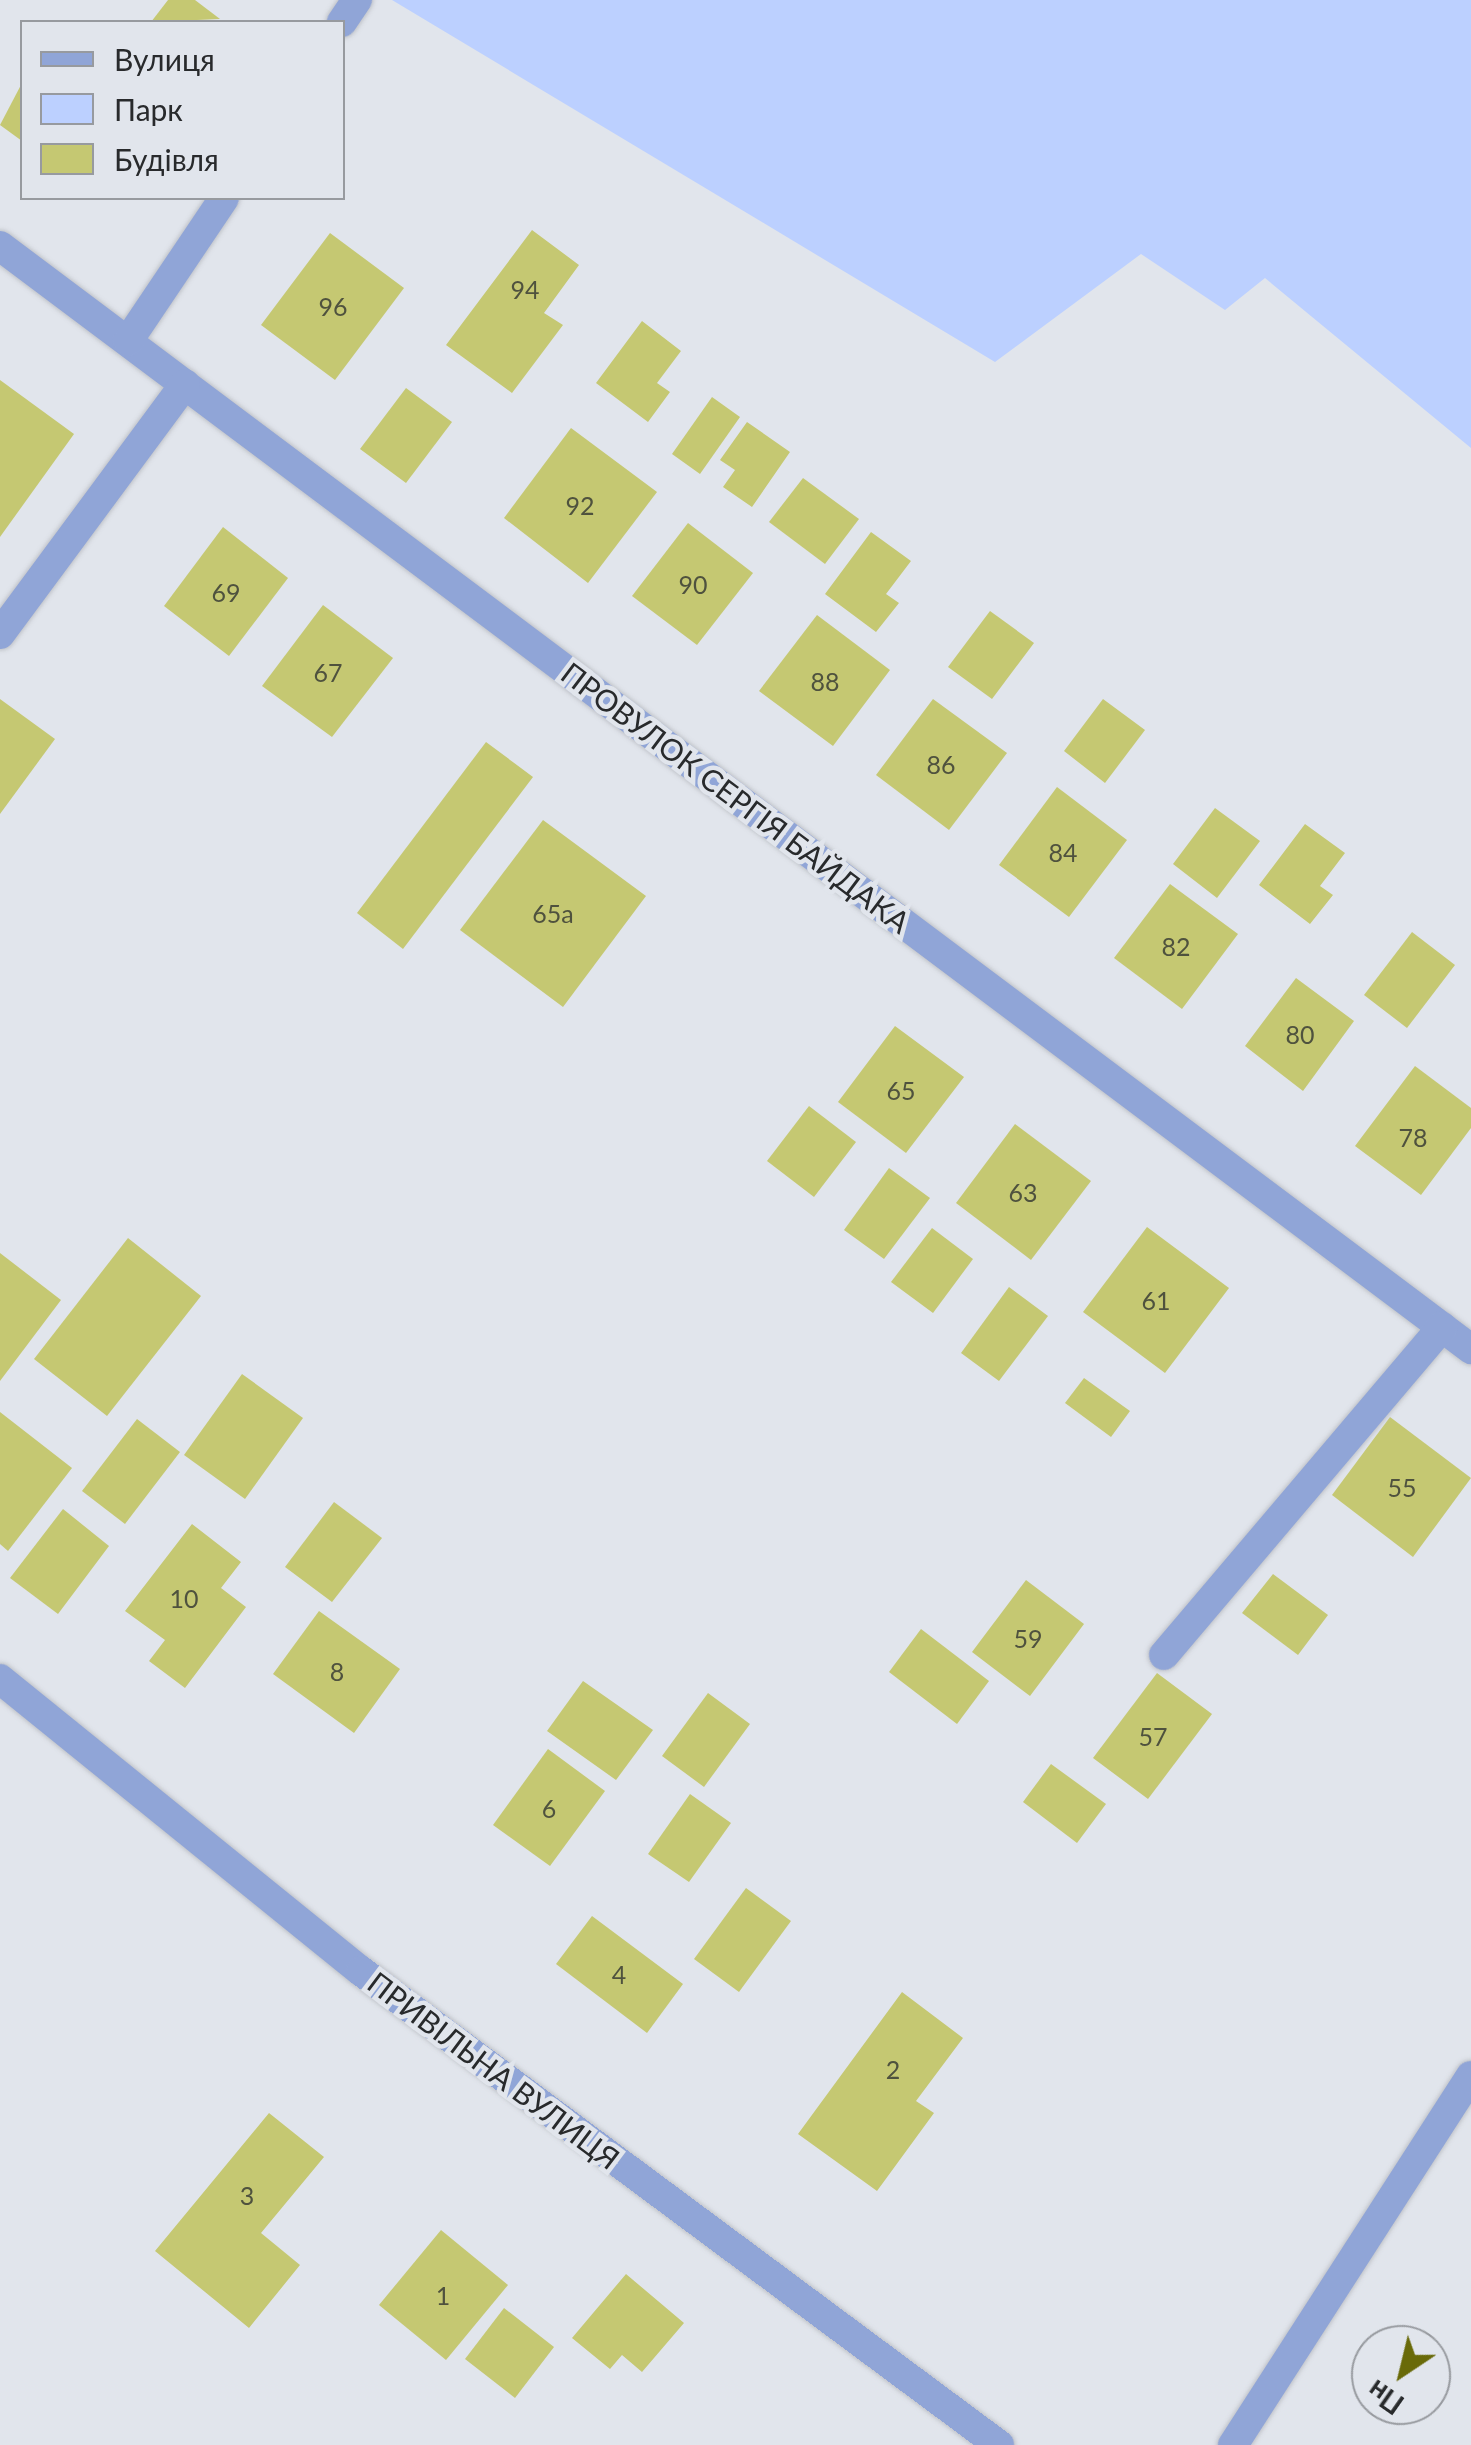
<!DOCTYPE html>
<meta charset="utf-8">
<style>
body{margin:0}
#map{position:relative;width:1471px;height:2445px;overflow:hidden;background:#e1e5ec;font-family:Lato,sans-serif}
div>[style]{position:absolute}
.green>*{inset:0;background:#bcd0ff}
.building>*{inset:0;background:#c5c872}
.roads{filter:drop-shadow(0 0 2px #c0c3c9) drop-shadow(0 0 2px #c0c3c9)}
.minor>*{height:30px;margin:-15px;padding:0 15px;transform-origin:15px;border-radius:15px;background:#90a5d7}
span{translate:-50% -50%;white-space:nowrap;text-align:center;line-height:1.15;-webkit-text-stroke:9px #e1e5ec;paint-order:stroke}
.number-label{font-size:25px;color:#4f523e}
.number-label span{-webkit-text-stroke-width:0}
.street-label{font-size:30px;color:#282a2c}
.legend{position:absolute;left:20px;top:20px;width:325px;height:180px;box-sizing:border-box;background:#e1e5ec;border:2px solid #979a9f;margin:0;padding:12px 18px;list-style:none;font-size:30px;color:#282a2c}
.legend li{display:flex;align-items:center;gap:20px;height:50px}
.legend b{width:50px;border:2px solid #979a9f}
.north{position:absolute;left:1351px;top:2325px;width:100px;height:100px;box-sizing:border-box;background:#e1e5ec;border:2px solid #979a9f;border-radius:50%;rotate:215deg;font-size:28px;font-weight:700;line-height:40px;text-align:center;color:#282a2c}
.north::after{content:'';display:block;margin:auto;width:35px;height:45px;background:#696a09;clip-path:polygon(50% 0,100% 100%,50% 72%,0 100%)}
</style>
<div id="map">
<div class="green">
<div style="clip-path:polygon(392px 0,1471px 0,1471px 448px,1265px 278px,1225px 310px,1141px 254px,995px 362px)"></div>
</div>
<div class="building">
<div style="clip-path:polygon(168px 0,195px 0,220px 19px,151px 22px)"></div>
<div style="clip-path:polygon(22px 83px,22px 141px,0 125px)"></div>
<div style="clip-path:polygon(532px 230px,579px 265px,544px 313px,563px 325px,512px 393px,446px 345px)"></div>
<div style="clip-path:polygon(330px 233px,404px 288px,335px 380px,261px 325px)"></div>
<div style="clip-path:polygon(642px 321px,681px 351px,657px 383px,670px 392px,648px 422px,596px 383px)"></div>
<div style="clip-path:polygon(0 380px,74px 434px,0 537px)"></div>
<div style="clip-path:polygon(406px 388px,452px 422px,406px 483px,360px 449px)"></div>
<div style="clip-path:polygon(712px 397px,740px 417px,700px 474px,672px 454px)"></div>
<div style="clip-path:polygon(747px 422px,790px 452px,752px 507px,723px 487px,735px 470px,720px 460px)"></div>
<div style="clip-path:polygon(571px 428px,657px 492px,588px 583px,504px 518px)"></div>
<div style="clip-path:polygon(803px 478px,859px 519px,825px 564px,769px 522px)"></div>
<div style="clip-path:polygon(688px 523px,753px 573px,697px 645px,632px 596px)"></div>
<div style="clip-path:polygon(223px 527px,288px 578px,229px 656px,164px 606px)"></div>
<div style="clip-path:polygon(871px 532px,911px 561px,886px 594px,899px 603px,876px 632px,825px 594px)"></div>
<div style="clip-path:polygon(323px 605px,393px 658px,332px 737px,262px 686px)"></div>
<div style="clip-path:polygon(990px 611px,1034px 643px,992px 699px,948px 667px)"></div>
<div style="clip-path:polygon(817px 615px,890px 670px,833px 746px,759px 691px)"></div>
<div style="clip-path:polygon(0 699px,55px 739px,0 814px)"></div>
<div style="clip-path:polygon(933px 699px,1007px 753px,949px 830px,876px 775px)"></div>
<div style="clip-path:polygon(1103px 699px,1145px 730px,1105px 783px,1064px 751px)"></div>
<div style="clip-path:polygon(486px 742px,533px 777px,403px 949px,357px 913px)"></div>
<div style="clip-path:polygon(1057px 787px,1127px 840px,1069px 917px,999px 865px)"></div>
<div style="clip-path:polygon(1215px 808px,1260px 841px,1217px 898px,1173px 864px)"></div>
<div style="clip-path:polygon(543px 820px,646px 896px,563px 1007px,460px 930px)"></div>
<div style="clip-path:polygon(1305px 824px,1345px 853px,1320px 886px,1333px 895px,1310px 924px,1259px 885px)"></div>
<div style="clip-path:polygon(1170px 884px,1238px 934px,1182px 1009px,1114px 958px)"></div>
<div style="clip-path:polygon(1412px 932px,1455px 965px,1407px 1028px,1364px 995px)"></div>
<div style="clip-path:polygon(1296px 978px,1354px 1021px,1303px 1091px,1245px 1046px)"></div>
<div style="clip-path:polygon(895px 1026px,964px 1077px,906px 1153px,838px 1102px)"></div>
<div style="clip-path:polygon(1415px 1066px,1471px 1108px,1471px 1128px,1421px 1195px,1355px 1146px)"></div>
<div style="clip-path:polygon(809px 1106px,856px 1142px,814px 1197px,767px 1161px)"></div>
<div style="clip-path:polygon(1015px 1124px,1091px 1181px,1031px 1260px,956px 1203px)"></div>
<div style="clip-path:polygon(889px 1168px,930px 1198px,884px 1259px,844px 1230px)"></div>
<div style="clip-path:polygon(1147px 1227px,1229px 1288px,1165px 1373px,1083px 1312px)"></div>
<div style="clip-path:polygon(932px 1228px,973px 1259px,933px 1313px,891px 1282px)"></div>
<div style="clip-path:polygon(128px 1238px,201px 1296px,107px 1416px,34px 1359px)"></div>
<div style="clip-path:polygon(0 1253px,61px 1300px,0 1381px)"></div>
<div style="clip-path:polygon(1009px 1287px,1048px 1316px,999px 1381px,961px 1353px)"></div>
<div style="clip-path:polygon(242px 1374px,303px 1418px,245px 1499px,184px 1455px)"></div>
<div style="clip-path:polygon(1084px 1378px,1130px 1411px,1111px 1437px,1065px 1403px)"></div>
<div style="clip-path:polygon(0 1412px,72px 1468px,8px 1551px,0 1544px)"></div>
<div style="clip-path:polygon(1390px 1417px,1471px 1478px,1413px 1557px,1332px 1495px)"></div>
<div style="clip-path:polygon(137px 1419px,180px 1452px,125px 1524px,82px 1491px)"></div>
<div style="clip-path:polygon(334px 1502px,382px 1538px,332px 1602px,285px 1567px)"></div>
<div style="clip-path:polygon(63px 1509px,109px 1546px,58px 1614px,10px 1578px)"></div>
<div style="clip-path:polygon(192px 1524px,241px 1562px,221px 1588px,246px 1607px,185px 1688px,149px 1661px,165px 1640px,125px 1611px)"></div>
<div style="clip-path:polygon(1273px 1574px,1328px 1615px,1298px 1655px,1242px 1613px)"></div>
<div style="clip-path:polygon(1026px 1580px,1084px 1624px,1030px 1696px,972px 1652px)"></div>
<div style="clip-path:polygon(319px 1611px,400px 1669px,354px 1733px,273px 1674px)"></div>
<div style="clip-path:polygon(921px 1629px,989px 1681px,957px 1724px,889px 1672px)"></div>
<div style="clip-path:polygon(1157px 1673px,1212px 1714px,1148px 1799px,1093px 1758px)"></div>
<div style="clip-path:polygon(583px 1681px,653px 1730px,616px 1780px,547px 1731px)"></div>
<div style="clip-path:polygon(708px 1693px,750px 1724px,704px 1787px,662px 1756px)"></div>
<div style="clip-path:polygon(548px 1749px,605px 1791px,550px 1866px,493px 1825px)"></div>
<div style="clip-path:polygon(1051px 1764px,1106px 1804px,1077px 1843px,1023px 1802px)"></div>
<div style="clip-path:polygon(690px 1794px,731px 1823px,689px 1882px,648px 1854px)"></div>
<div style="clip-path:polygon(746px 1888px,791px 1921px,739px 1992px,694px 1959px)"></div>
<div style="clip-path:polygon(592px 1916px,683px 1984px,647px 2033px,556px 1964px)"></div>
<div style="clip-path:polygon(902px 1992px,963px 2038px,916px 2101px,934px 2113px,877px 2191px,798px 2134px)"></div>
<div style="clip-path:polygon(269px 2113px,324px 2157px,261px 2233px,300px 2265px,249px 2328px,155px 2251px)"></div>
<div style="clip-path:polygon(441px 2230px,508px 2285px,446px 2360px,379px 2305px)"></div>
<div style="clip-path:polygon(626px 2274px,684px 2323px,642px 2372px,622px 2355px,610px 2369px,572px 2338px)"></div>
<div style="clip-path:polygon(504px 2308px,554px 2347px,515px 2398px,465px 2359px)"></div>
</div>
<div class="roads">
<div class="minor">
<div style="left:342px;top:22px;width:27px;rotate:-56deg"></div>
<div style="left:0;top:246px;width:1839px;rotate:36.86deg"></div>
<div style="left:128px;top:341px;width:172px;rotate:-56.1deg"></div>
<div style="left:0;top:634px;width:311px;rotate:-53.5deg"></div>
<div style="left:1164px;top:1655px;width:430px;rotate:-49.7deg"></div>
<div style="left:0;top:1679px;width:464px;rotate:39deg"></div>
<div style="left:361px;top:1971px;width:795px;rotate:36.61deg"></div>
<div style="left:1233px;top:2445px;width:439px;rotate:-57.2deg"></div>
</div>
</div>
<div class="number-label">
<span style="left:525px;top:289px">94</span>
<span style="left:333px;top:306px">96</span>
<span style="left:580px;top:505px">92</span>
<span style="left:693px;top:584px">90</span>
<span style="left:226px;top:592px">69</span>
<span style="left:328px;top:672px">67</span>
<span style="left:825px;top:681px">88</span>
<span style="left:941px;top:764px">86</span>
<span style="left:1063px;top:852px">84</span>
<span style="left:553px;top:913px">65а</span>
<span style="left:1176px;top:946px">82</span>
<span style="left:1300px;top:1034px">80</span>
<span style="left:901px;top:1090px">65</span>
<span style="left:1413px;top:1137px">78</span>
<span style="left:1023px;top:1192px">63</span>
<span style="left:1156px;top:1300px">61</span>
<span style="left:1402px;top:1487px">55</span>
<span style="left:184px;top:1598px">10</span>
<span style="left:1028px;top:1638px">59</span>
<span style="left:337px;top:1671px">8</span>
<span style="left:1153px;top:1736px">57</span>
<span style="left:549px;top:1808px">6</span>
<span style="left:619px;top:1974px">4</span>
<span style="left:893px;top:2069px">2</span>
<span style="left:247px;top:2195px">3</span>
<span style="left:443px;top:2295px">1</span>
</div>
<div class="street-label">
<span style="left:736px;top:797px;rotate:37deg">ПРОВУЛОК СЕРГІЯ БАЙДАКА</span>
<span style="left:494px;top:2070px;rotate:37deg">ПРИВІЛЬНА ВУЛИЦЯ</span>
</div>
<ul class="legend">
<li><b style="height:12px;background:#90a5d7"></b>Вулиця</li>
<li><b style="height:28px;background:#bcd0ff"></b>Парк</li>
<li><b style="height:28px;background:#c5c872"></b>Будівля</li>
</ul>
<div class="north">Пн</div>
</div>
